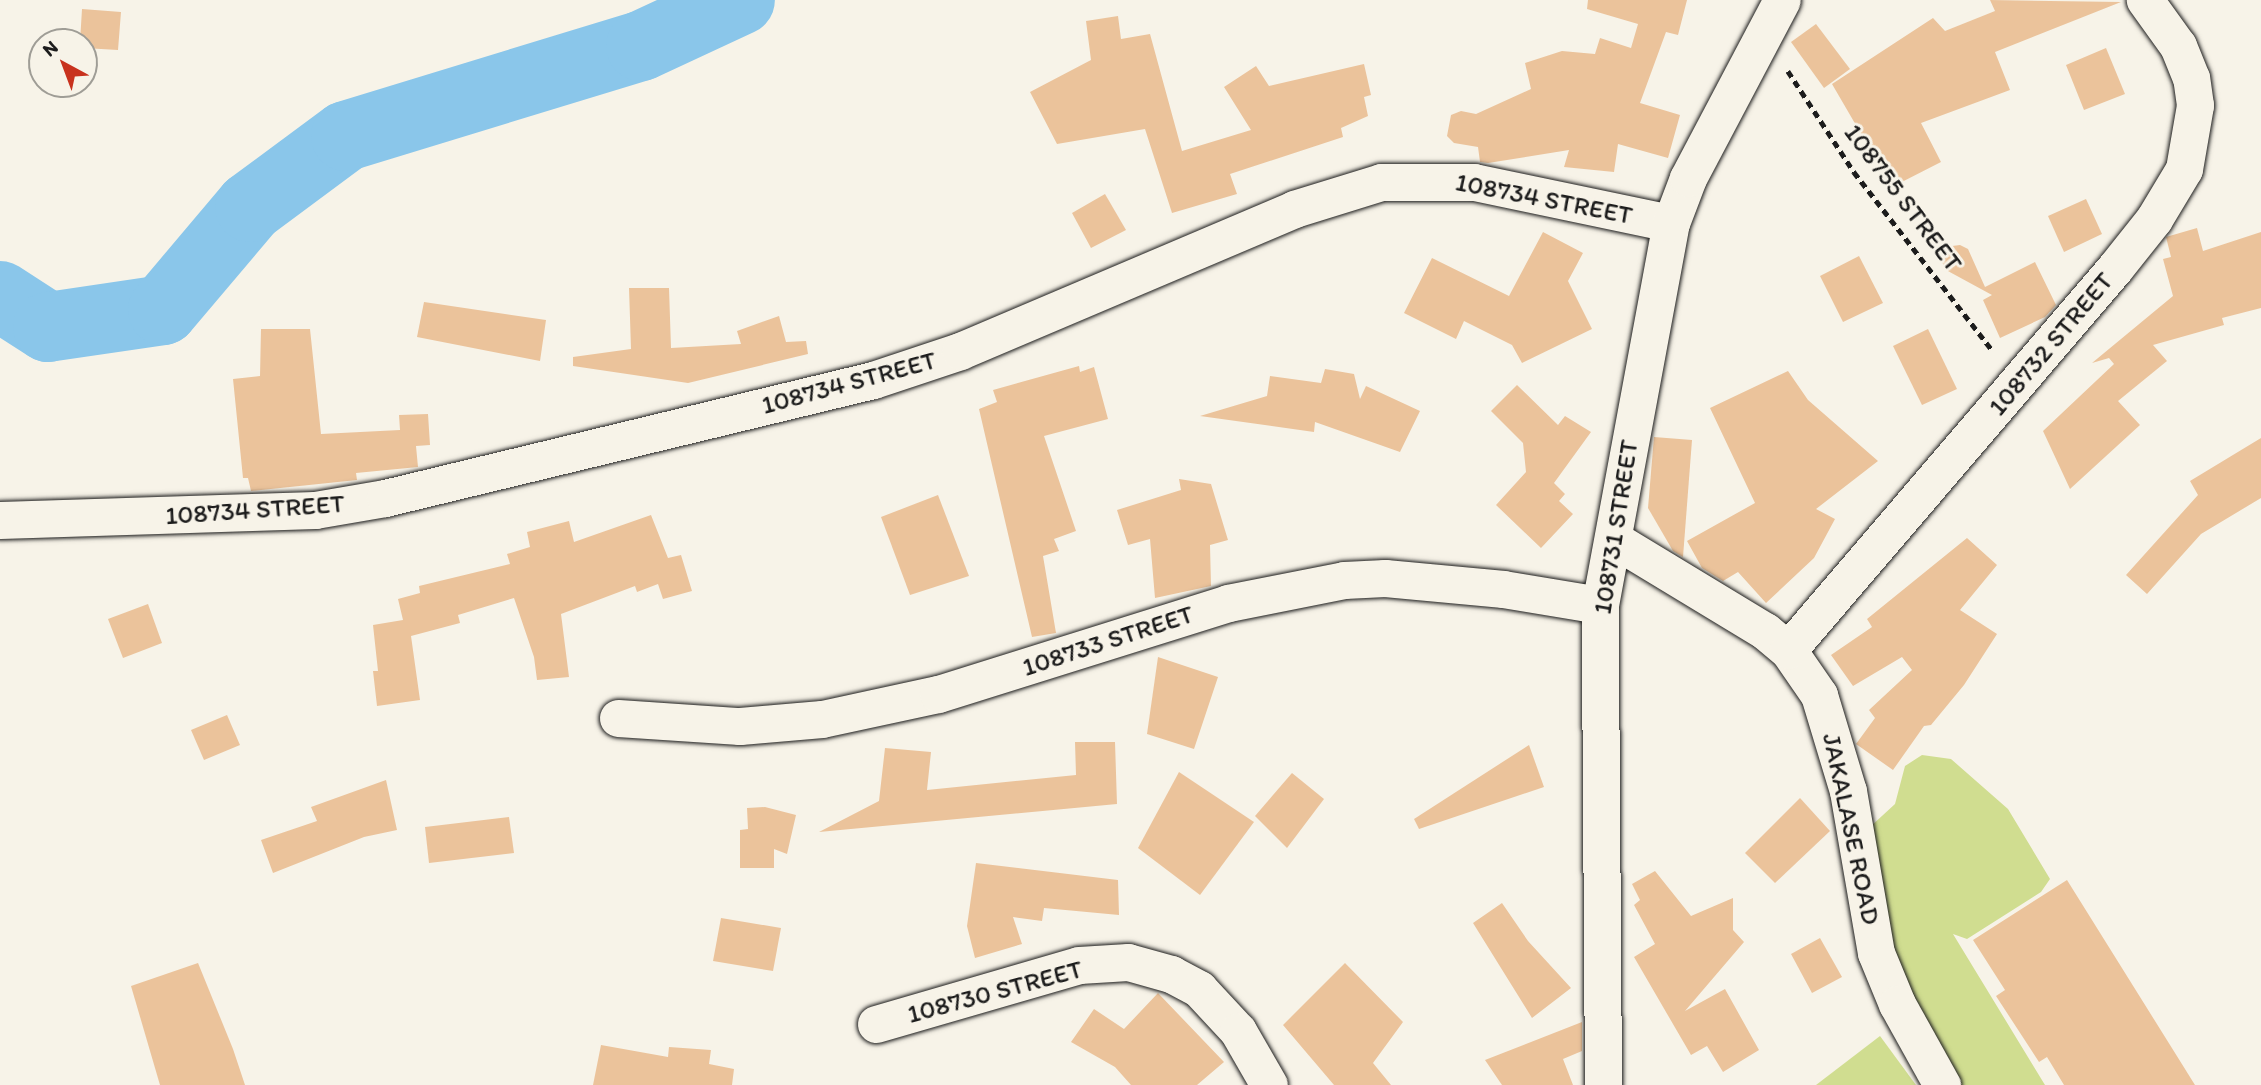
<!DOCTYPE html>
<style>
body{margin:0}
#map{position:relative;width:2261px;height:1085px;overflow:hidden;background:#f7f3e8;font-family:Itim,sans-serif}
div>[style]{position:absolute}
.green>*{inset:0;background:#d0dd90}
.river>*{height:70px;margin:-35px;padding:0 35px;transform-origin:35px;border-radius:35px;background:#8ac6ea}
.building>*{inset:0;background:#ebc39b}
.path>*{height:4.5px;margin-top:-2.25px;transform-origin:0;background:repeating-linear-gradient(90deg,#1c1c1c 0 7px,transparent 0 12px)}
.roads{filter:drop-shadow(0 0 2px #1c1c1c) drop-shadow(0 0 2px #1c1c1c)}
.street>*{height:37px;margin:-18.5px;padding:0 18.5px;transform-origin:18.5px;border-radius:18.5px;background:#f7f3e8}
span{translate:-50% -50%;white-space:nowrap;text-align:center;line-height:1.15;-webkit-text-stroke:6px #f7f3e8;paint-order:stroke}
.street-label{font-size:26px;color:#1c1c1c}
.north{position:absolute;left:28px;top:28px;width:70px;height:70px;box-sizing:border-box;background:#f7f3e8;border:2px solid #9f9d96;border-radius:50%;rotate:319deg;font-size:19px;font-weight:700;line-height:28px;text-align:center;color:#1c1c1c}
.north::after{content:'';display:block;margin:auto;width:24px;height:32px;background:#c8321e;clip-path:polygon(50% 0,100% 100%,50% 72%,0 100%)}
</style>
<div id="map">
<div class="green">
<div style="clip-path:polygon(1922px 755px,1951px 759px,2008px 809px,2050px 879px,2041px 892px,1967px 939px,1953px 934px,2045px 1085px,1959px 1085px,1907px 989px,1892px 941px,1870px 827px,1895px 804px,1905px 766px)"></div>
<div style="clip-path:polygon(1880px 1036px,1916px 1085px,1816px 1085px)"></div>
</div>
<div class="river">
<div style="left:0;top:296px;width:57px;rotate:32.9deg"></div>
<div style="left:48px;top:327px;width:116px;rotate:-8.4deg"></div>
<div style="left:163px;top:310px;width:135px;rotate:-49.8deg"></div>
<div style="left:250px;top:207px;width:119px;rotate:-36.5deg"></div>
<div style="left:346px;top:136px;width:308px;rotate:-17deg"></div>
<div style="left:641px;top:46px;width:109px;rotate:-24.9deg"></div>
</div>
<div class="building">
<div style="clip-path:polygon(1588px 0,1687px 0,1678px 35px,1666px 32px,1640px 103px,1680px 115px,1668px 158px,1618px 144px,1614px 172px,1564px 167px,1569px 150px,1488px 163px,1480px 162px,1478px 147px,1454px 143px,1447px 136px,1451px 115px,1461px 111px,1476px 114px,1531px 89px,1525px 63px,1562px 51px,1595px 54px,1600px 38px,1631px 48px,1638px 24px,1587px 9px)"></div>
<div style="clip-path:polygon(1990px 0,2121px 2px,1995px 52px,2010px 90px,1921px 123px,1941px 162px,1892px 187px,1832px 84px,1933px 18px,1945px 31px,1995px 11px)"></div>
<div style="clip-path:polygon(82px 9px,121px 12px,118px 50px,84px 48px,84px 42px,80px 42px)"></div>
<div style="clip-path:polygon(1118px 16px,1121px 39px,1150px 34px,1182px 151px,1251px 130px,1224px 87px,1256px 66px,1269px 86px,1364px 64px,1371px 95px,1364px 97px,1368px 116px,1341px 128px,1343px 137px,1230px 174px,1237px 194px,1172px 213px,1145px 129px,1057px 144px,1030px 92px,1091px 60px,1086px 21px)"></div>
<div style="clip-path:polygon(1816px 24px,1850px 69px,1824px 88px,1791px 42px)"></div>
<div style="clip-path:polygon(2106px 48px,2125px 94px,2084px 110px,2066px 65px)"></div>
<div style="clip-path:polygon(1105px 194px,1126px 230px,1091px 248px,1072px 213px)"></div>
<div style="clip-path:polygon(2086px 199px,2102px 234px,2064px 252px,2048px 216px)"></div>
<div style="clip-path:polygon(2197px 228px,2203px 251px,2261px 232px,2261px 308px,2222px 318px,2224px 325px,2153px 345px,2167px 361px,2118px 401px,2140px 425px,2070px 489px,2043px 431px,2114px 364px,2109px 358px,2092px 363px,2173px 296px,2163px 259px,2171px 257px,2166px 237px)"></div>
<div style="clip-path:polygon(1543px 232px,1583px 253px,1568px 281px,1592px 329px,1522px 363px,1512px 345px,1464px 321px,1456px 339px,1404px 313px,1432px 258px,1509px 296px)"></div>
<div style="clip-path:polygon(1960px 245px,1968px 249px,1985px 287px,2035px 262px,2056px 305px,2045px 317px,2000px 338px,1983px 300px,1992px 295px,1946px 270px,1942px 262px,1944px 247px)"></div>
<div style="clip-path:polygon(1859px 256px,1883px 303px,1843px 322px,1820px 276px)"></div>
<div style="clip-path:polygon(629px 288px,669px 288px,671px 348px,741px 344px,737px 331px,779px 316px,786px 342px,806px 341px,808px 354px,688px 383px,573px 366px,573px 357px,631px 349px)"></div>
<div style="clip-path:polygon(424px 302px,546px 320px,540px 361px,417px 337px)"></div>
<div style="clip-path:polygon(261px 329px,310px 329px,321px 434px,400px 430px,399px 415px,428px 414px,430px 445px,416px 446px,418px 467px,356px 473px,357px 480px,251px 491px,248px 478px,243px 478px,233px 379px,260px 376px)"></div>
<div style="clip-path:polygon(1928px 329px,1957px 389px,1922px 405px,1893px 346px)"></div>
<div style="clip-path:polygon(1079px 366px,1080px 372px,1094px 367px,1108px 419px,1044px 436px,1076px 531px,1054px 539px,1059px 551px,1043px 556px,1056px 633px,1032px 637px,979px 409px,997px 402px,993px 390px)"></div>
<div style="clip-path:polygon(1325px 369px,1354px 374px,1360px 399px,1366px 386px,1420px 411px,1400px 452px,1315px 422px,1314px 432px,1200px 416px,1267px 396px,1270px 376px,1321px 383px)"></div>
<div style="clip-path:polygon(1788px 371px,1808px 400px,1878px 461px,1816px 509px,1835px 519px,1814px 558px,1766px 603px,1738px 572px,1723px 581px,1702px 568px,1687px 541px,1755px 503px,1710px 408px)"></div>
<div style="clip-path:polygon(1517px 385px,1558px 425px,1565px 416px,1591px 432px,1554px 483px,1565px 494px,1559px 501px,1573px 514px,1541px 548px,1496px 505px,1526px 472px,1523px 443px,1491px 411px)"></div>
<div style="clip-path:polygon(1654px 437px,1692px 440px,1683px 557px,1673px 551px,1648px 508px)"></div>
<div style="clip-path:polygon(2261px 438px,2261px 498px,2201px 534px,2147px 594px,2126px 575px,2198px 495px,2190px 481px)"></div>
<div style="clip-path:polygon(1179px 479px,1211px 484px,1228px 540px,1210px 545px,1211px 586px,1155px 598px,1150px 539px,1128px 545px,1117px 510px,1181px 490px)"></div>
<div style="clip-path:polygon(938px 495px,969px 576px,910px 595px,881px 517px)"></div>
<div style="clip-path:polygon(651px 515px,668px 558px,681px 555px,692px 591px,663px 599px,658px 584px,637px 592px,635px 586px,561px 614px,569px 677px,537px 680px,534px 657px,514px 598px,458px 615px,460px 623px,411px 636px,420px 700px,377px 706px,373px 671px,378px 671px,373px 625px,403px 620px,398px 599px,420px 593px,419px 586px,510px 564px,507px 554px,530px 547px,527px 532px,569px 521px,574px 542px)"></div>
<div style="clip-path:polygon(1967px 538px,1997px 565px,1960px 610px,1997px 634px,1964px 685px,1931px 725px,1924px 726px,1893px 770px,1856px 744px,1875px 718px,1869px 710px,1912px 670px,1902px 657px,1853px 686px,1831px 655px,1872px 627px,1867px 619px)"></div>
<div style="clip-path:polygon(148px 604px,162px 643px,123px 658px,108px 619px)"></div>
<div style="clip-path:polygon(1158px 657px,1218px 677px,1194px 749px,1147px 734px)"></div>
<div style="clip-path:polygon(227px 715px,240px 745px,204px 760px,191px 730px)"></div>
<div style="clip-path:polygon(1075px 742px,1115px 742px,1117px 804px,819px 832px,879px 801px,885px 748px,931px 752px,927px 790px,1076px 775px)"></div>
<div style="clip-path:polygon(1529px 745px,1544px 787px,1419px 829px,1414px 819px)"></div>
<div style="clip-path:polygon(1179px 772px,1254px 822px,1200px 895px,1138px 848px)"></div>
<div style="clip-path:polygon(1292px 773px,1324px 799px,1287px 848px,1255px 816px)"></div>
<div style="clip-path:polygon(386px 780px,397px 830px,364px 837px,273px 873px,261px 840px,317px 821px,311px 807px)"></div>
<div style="clip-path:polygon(1800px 798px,1830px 831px,1775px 883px,1745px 853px)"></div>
<div style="clip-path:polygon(765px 807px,796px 815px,787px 854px,774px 849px,774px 868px,740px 868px,740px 830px,748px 829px,747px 808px)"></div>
<div style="clip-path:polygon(509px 817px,514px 853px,429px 863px,425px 827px)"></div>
<div style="clip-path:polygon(976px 863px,1118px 880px,1119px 915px,1044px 908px,1042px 921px,1013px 917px,1022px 944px,975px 958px,967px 926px)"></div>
<div style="clip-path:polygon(1655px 871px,1691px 916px,1733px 898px,1733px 930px,1744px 942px,1685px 1011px,1725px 989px,1759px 1050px,1723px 1072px,1707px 1046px,1691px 1055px,1634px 957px,1655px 944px,1634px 905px,1640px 900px,1632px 884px)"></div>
<div style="clip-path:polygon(2067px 880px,2195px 1085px,2064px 1085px,2047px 1057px,2039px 1062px,1996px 996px,2005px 990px,1973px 940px)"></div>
<div style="clip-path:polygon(1502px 903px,1528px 941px,1571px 988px,1532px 1018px,1473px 923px)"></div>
<div style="clip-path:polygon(721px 918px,781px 928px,773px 971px,713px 961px)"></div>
<div style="clip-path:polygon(1820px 938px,1842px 977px,1812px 993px,1791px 954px)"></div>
<div style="clip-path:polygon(198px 963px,233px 1049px,245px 1085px,160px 1085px,131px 986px)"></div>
<div style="clip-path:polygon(1345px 963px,1403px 1022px,1373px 1063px,1391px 1085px,1334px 1085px,1283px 1025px)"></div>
<div style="clip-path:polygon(1158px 993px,1224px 1062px,1197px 1085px,1131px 1085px,1115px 1067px,1071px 1042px,1094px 1009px,1124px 1029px)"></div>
<div style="clip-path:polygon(1582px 1022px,1582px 1051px,1563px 1059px,1573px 1085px,1502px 1085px,1485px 1060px)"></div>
<div style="clip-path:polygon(601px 1045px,668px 1057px,669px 1047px,711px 1050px,709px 1064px,734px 1069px,732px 1085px,593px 1085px)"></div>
</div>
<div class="path">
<div style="left:1788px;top:71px;width:121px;rotate:56.8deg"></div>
<div style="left:1854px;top:172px;width:227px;rotate:52.2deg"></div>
</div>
<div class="roads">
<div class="street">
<div style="left:0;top:520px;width:315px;rotate:-1.8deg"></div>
<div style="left:315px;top:510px;width:71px;rotate:-9.7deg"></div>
<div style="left:385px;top:498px;width:502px;rotate:-13.59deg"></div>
<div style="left:873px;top:380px;width:92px;rotate:-18.4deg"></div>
<div style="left:960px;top:351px;width:363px;rotate:-23deg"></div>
<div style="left:1294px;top:209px;width:91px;rotate:-17.2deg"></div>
<div style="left:1381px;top:182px;width:93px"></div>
<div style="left:1474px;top:182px;width:201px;rotate:11.8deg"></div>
<div style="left:1613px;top:539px;width:178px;rotate:31.2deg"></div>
<div style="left:1765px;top:631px;width:30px;rotate:40deg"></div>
<div style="left:1788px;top:650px;width:55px;rotate:55.4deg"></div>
<div style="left:1819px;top:695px;width:100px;rotate:73.2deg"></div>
<div style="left:1848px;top:791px;width:164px;rotate:80.2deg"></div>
<div style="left:1876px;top:953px;width:55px;rotate:67.6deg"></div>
<div style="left:1897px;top:1004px;width:93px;rotate:60.9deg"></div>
<div style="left:1788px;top:650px;width:503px;rotate:-49.44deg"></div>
<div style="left:2115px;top:268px;width:63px;rotate:-51.5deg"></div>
<div style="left:2154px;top:219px;width:58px;rotate:-59deg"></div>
<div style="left:2184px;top:169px;width:65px;rotate:-80.2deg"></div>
<div style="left:2195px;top:105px;width:27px;rotate:-98deg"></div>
<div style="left:2191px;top:78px;width:35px;rotate:-112deg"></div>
<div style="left:2178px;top:46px;width:57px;rotate:-125.7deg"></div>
<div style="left:618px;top:718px;width:122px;rotate:3.8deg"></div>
<div style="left:740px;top:726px;width:82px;rotate:-4.9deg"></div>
<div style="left:822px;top:719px;width:119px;rotate:-12.2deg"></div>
<div style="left:938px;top:694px;width:304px;rotate:-17.4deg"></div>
<div style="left:1228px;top:603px;width:118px;rotate:-11.2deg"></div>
<div style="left:1344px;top:580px;width:41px;rotate:-2.8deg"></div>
<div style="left:1385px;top:578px;width:119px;rotate:5.3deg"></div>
<div style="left:1503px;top:589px;width:98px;rotate:9.4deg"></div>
<div style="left:876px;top:1024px;width:211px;rotate:-16.2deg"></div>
<div style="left:1079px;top:965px;width:49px;rotate:-3.5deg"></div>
<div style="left:1128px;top:962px;width:45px;rotate:15.6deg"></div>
<div style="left:1171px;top:974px;width:32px;rotate:28deg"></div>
<div style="left:1199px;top:989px;width:57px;rotate:47.1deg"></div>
<div style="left:1238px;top:1031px;width:62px;rotate:60.1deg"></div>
<div style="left:1603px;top:1085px;width:480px;rotate:-90.4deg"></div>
<div style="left:1600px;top:605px;width:389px;rotate:-79.5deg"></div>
<div style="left:1671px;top:223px;width:48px;rotate:-69.3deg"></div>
<div style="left:1688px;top:178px;width:201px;rotate:-62.2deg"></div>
</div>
</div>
<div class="street-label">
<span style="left:1903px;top:198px;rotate:53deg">108755 STREET</span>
<span style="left:1544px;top:199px;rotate:11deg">108734 STREET</span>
<span style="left:2051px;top:344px;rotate:-50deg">108732 STREET</span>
<span style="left:849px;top:383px;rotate:-15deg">108734 STREET</span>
<span style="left:255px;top:510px;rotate:-4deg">108734 STREET</span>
<span style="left:1616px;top:527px;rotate:-81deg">108731 STREET</span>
<span style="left:1108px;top:641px;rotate:-18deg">108733 STREET</span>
<span style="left:1851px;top:829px;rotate:78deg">JAKALASE ROAD</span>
<span style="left:995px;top:992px;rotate:-15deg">108730 STREET</span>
</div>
<div class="north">N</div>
</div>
